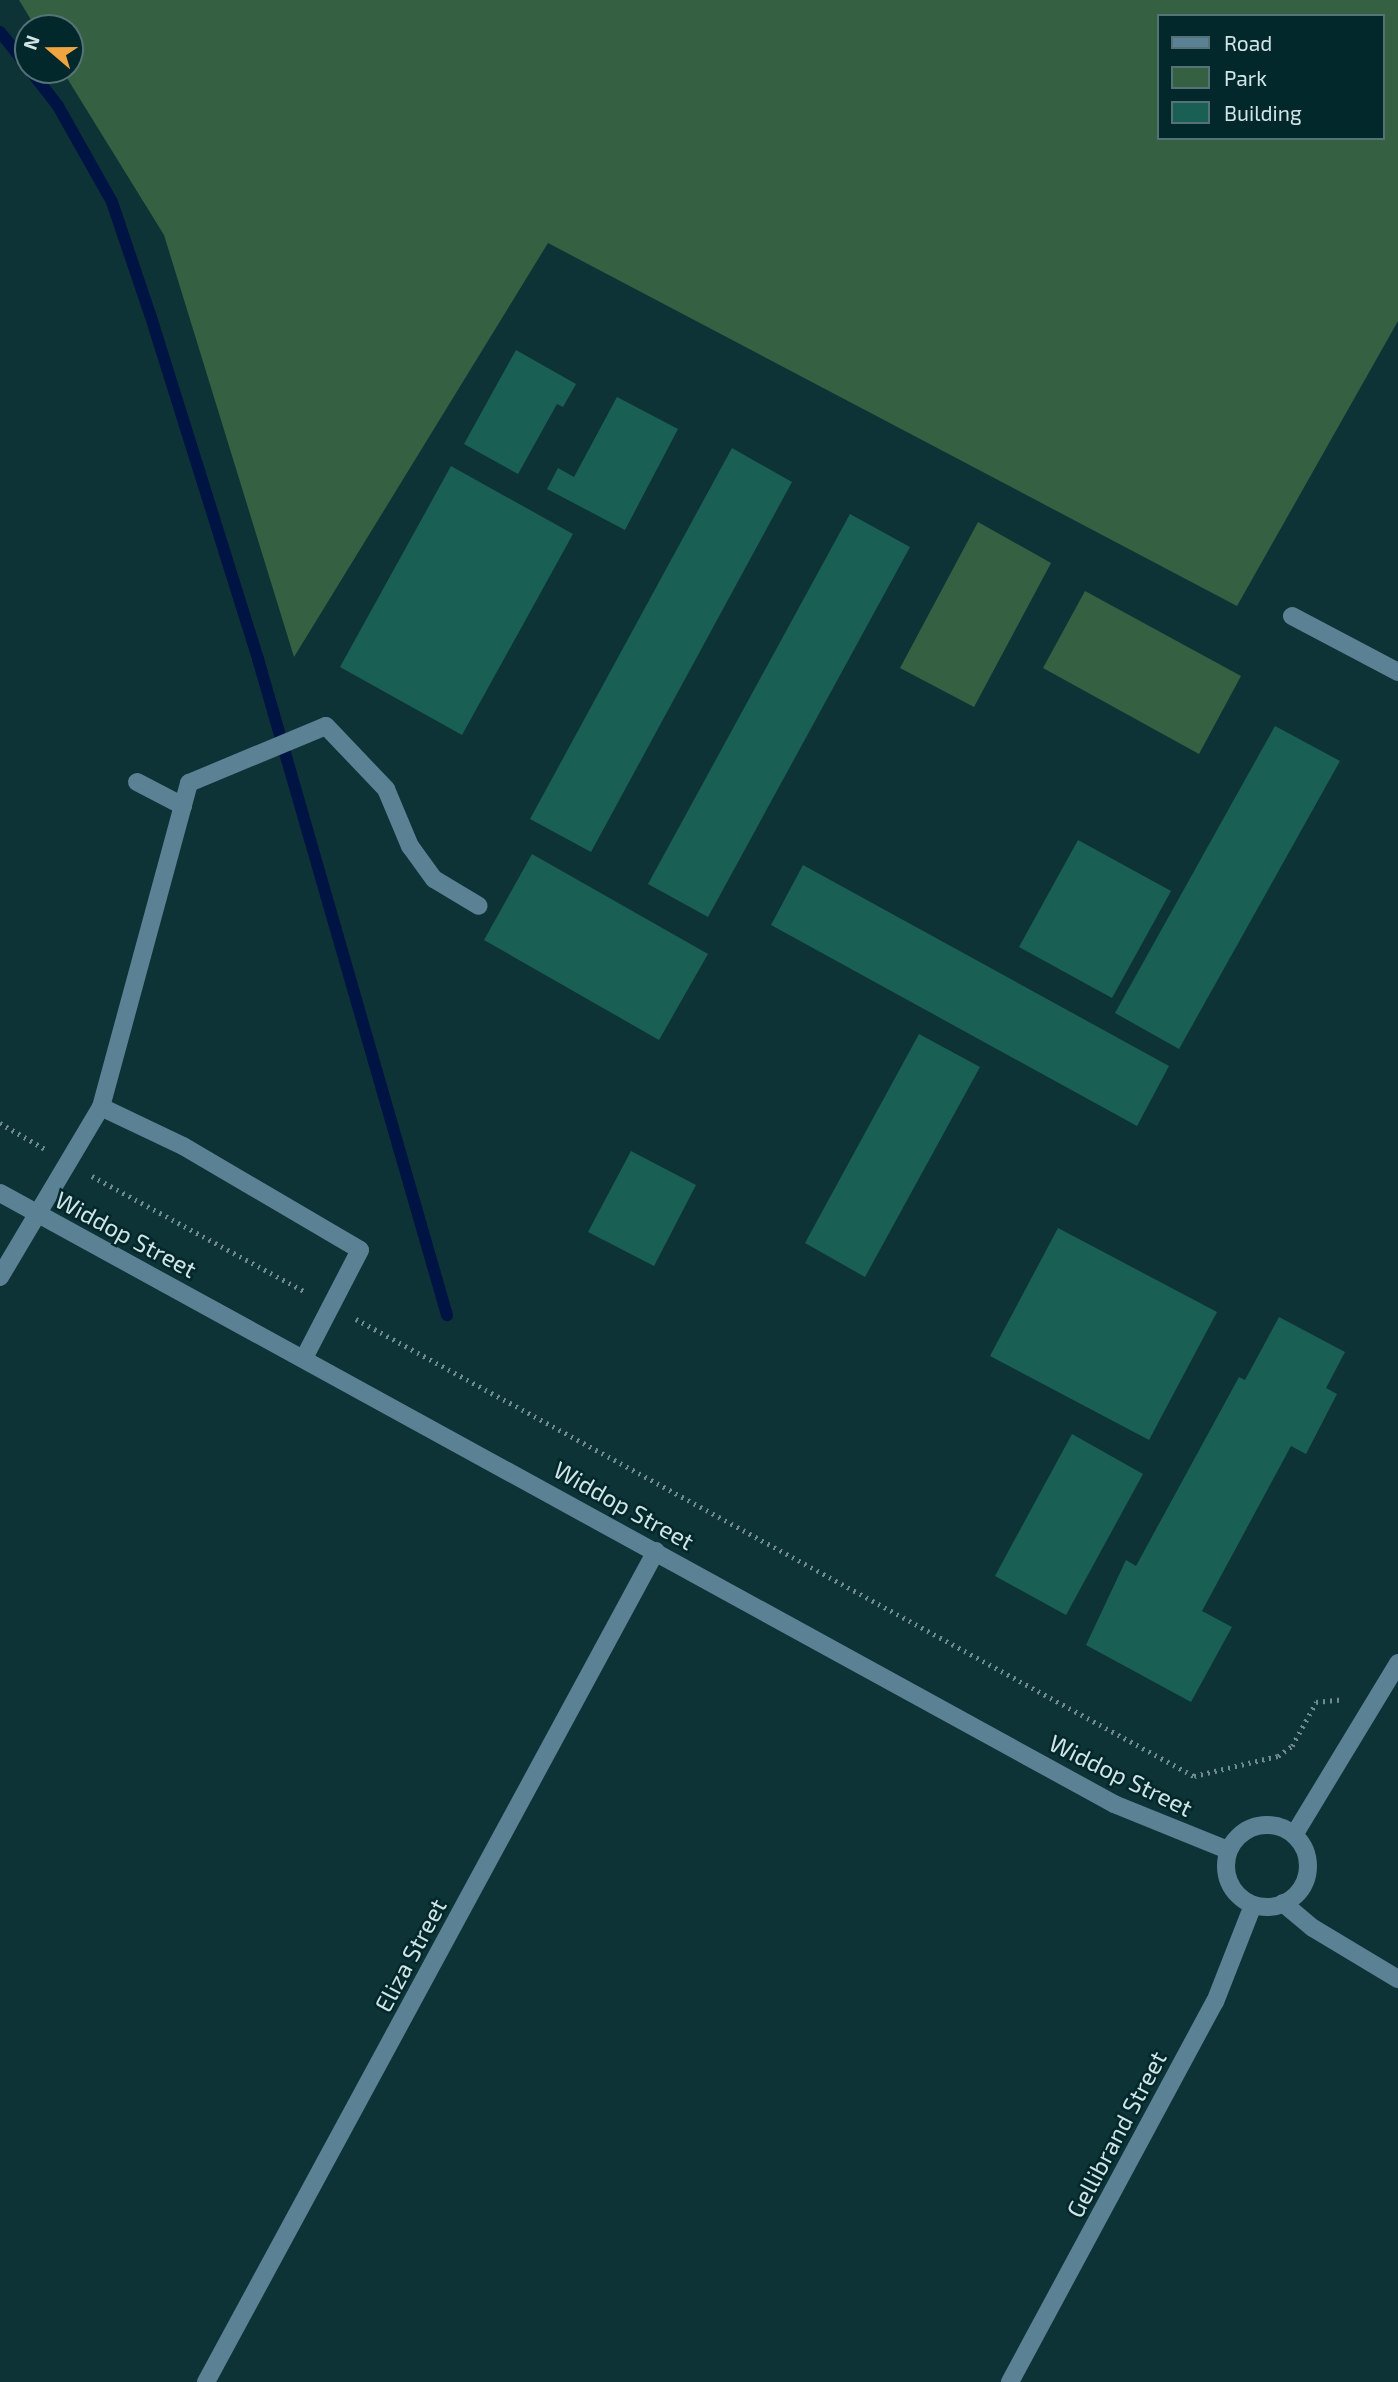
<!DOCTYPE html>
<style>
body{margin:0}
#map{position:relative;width:1398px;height:2382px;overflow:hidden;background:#0e3336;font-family:"Exo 2",sans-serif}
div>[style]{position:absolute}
.green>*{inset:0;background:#356041}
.stream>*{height:12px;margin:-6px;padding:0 6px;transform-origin:6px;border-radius:6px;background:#001443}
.building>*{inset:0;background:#1a5f53}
.path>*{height:4.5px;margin-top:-2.25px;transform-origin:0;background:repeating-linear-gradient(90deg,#6f8b8e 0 2px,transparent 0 7px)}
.minor>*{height:18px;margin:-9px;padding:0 9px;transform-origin:9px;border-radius:9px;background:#5b8195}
.minor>.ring{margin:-9px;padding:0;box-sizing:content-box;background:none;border:18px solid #5b8195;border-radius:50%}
span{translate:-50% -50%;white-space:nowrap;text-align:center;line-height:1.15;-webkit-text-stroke:5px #03282c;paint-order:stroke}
.street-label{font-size:24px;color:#d1e4e6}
.legend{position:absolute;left:1157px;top:14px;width:228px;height:126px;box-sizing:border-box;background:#03282c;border:2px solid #557376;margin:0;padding:9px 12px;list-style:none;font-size:21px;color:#d1e4e6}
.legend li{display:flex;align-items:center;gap:14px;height:35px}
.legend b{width:35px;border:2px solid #557376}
.north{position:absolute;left:14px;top:14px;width:70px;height:70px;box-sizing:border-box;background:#03282c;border:2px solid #557376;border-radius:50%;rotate:290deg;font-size:19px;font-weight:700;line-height:28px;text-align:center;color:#d1e4e6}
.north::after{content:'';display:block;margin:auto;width:24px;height:32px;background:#f1a540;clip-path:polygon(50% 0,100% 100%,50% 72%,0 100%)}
</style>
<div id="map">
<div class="green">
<div style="clip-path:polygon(evenodd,19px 0,1398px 0,1398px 321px,1237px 606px,548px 243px,294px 657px,164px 235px,62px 70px,70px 70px,70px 28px,36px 28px,19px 0,1158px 16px,1382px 16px,1382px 138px,1158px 138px,1158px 16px)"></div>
<div style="clip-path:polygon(978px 522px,1051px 563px,974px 707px,900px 668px)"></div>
<div style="clip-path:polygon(1085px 591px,1241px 676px,1199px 754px,1043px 668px)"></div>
</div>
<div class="stream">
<div style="left:0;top:32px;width:45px;rotate:51.3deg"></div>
<div style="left:30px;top:70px;width:46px;rotate:52.1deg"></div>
<div style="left:58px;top:106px;width:110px;rotate:60.6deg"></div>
<div style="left:112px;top:202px;width:118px;rotate:71.3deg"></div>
<div style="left:150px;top:314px;width:362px;rotate:72.6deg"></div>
<div style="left:258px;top:659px;width:683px;rotate:73.93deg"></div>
</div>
<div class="building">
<div style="clip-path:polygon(516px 350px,576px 384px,563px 407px,557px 404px,518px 474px,464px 444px)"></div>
<div style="clip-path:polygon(617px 397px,678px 429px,625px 530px,547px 489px,558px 468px,574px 477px)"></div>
<div style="clip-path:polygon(732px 448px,792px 482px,591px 852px,530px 819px)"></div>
<div style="clip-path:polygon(451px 466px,573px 534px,462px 735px,340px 667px)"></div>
<div style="clip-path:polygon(850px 514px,910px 547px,708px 917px,648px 884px)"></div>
<div style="clip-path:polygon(1275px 726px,1340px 761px,1179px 1049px,1115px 1013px)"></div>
<div style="clip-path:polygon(1078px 840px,1171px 891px,1112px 998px,1019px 947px)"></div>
<div style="clip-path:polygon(532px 854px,708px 954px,659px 1040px,484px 940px)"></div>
<div style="clip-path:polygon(803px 865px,1169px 1066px,1137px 1126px,771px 925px)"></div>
<div style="clip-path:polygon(919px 1034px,980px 1067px,865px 1277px,805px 1243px)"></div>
<div style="clip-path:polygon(631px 1151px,696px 1185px,654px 1266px,588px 1232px)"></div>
<div style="clip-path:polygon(1058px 1228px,1217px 1312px,1149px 1440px,990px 1356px)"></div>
<div style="clip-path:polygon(1279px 1317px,1345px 1352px,1326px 1388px,1337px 1394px,1306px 1454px,1291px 1446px,1202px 1611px,1232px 1627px,1191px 1702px,1086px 1645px,1126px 1560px,1136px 1566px,1239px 1377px,1245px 1380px)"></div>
<div style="clip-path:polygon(1072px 1434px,1143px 1474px,1066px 1615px,995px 1576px)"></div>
</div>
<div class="path">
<div style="left:0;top:1123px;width:52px;rotate:30deg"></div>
<div style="left:92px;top:1176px;width:243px;rotate:28.5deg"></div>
<div style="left:356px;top:1319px;width:955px;rotate:28.61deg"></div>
<div style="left:1194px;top:1776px;width:86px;rotate:-13.4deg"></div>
<div style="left:1278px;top:1756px;width:17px;rotate:-36deg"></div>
<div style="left:1292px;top:1746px;width:50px;rotate:-61.4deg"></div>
<div style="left:1316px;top:1702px;width:27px;rotate:-6deg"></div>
</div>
<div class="minor">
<div style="left:1292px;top:616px;width:120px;rotate:27.8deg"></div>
<div style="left:137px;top:782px;width:52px;rotate:27.6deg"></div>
<div style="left:101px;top:1107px;width:91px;rotate:25.4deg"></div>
<div style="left:183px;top:1146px;width:205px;rotate:30.4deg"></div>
<div style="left:360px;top:1250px;width:122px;rotate:117.4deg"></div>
<div style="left:0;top:1193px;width:1271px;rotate:28.74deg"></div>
<div style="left:1114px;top:1804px;width:123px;rotate:22deg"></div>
<div style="left:0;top:1277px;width:198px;rotate:-59.3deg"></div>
<div style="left:101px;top:1107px;width:336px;rotate:-74.8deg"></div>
<div style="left:189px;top:783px;width:148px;rotate:-22.6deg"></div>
<div style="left:326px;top:726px;width:87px;rotate:46.4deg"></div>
<div style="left:386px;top:789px;width:62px;rotate:67.2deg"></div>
<div style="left:410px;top:846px;width:41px;rotate:54deg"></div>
<div style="left:434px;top:879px;width:52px;rotate:31deg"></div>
<div class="ring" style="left:1226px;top:1825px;width:64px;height:64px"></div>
<div style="left:1294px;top:1835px;width:201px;rotate:-58.8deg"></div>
<div style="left:1283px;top:1903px;width:39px;rotate:40deg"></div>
<div style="left:1313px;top:1928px;width:99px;rotate:31deg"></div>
<div style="left:206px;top:2382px;width:945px;rotate:-61.56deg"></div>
<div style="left:1010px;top:2382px;width:432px;rotate:-61.7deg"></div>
<div style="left:1215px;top:2002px;width:104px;rotate:-68.6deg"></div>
</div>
<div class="street-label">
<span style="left:126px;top:1234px;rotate:28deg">Widdop Street</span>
<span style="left:624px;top:1505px;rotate:29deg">Widdop Street</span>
<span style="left:1121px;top:1775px;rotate:26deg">Widdop Street</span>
<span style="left:410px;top:1955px;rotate:-62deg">Eliza Street</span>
<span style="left:1116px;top:2134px;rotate:-62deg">Gellibrand Street</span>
</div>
<ul class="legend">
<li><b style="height:9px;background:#5b8195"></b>Road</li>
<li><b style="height:19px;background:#356041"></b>Park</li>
<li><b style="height:19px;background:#1a5f53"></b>Building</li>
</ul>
<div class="north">N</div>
</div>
